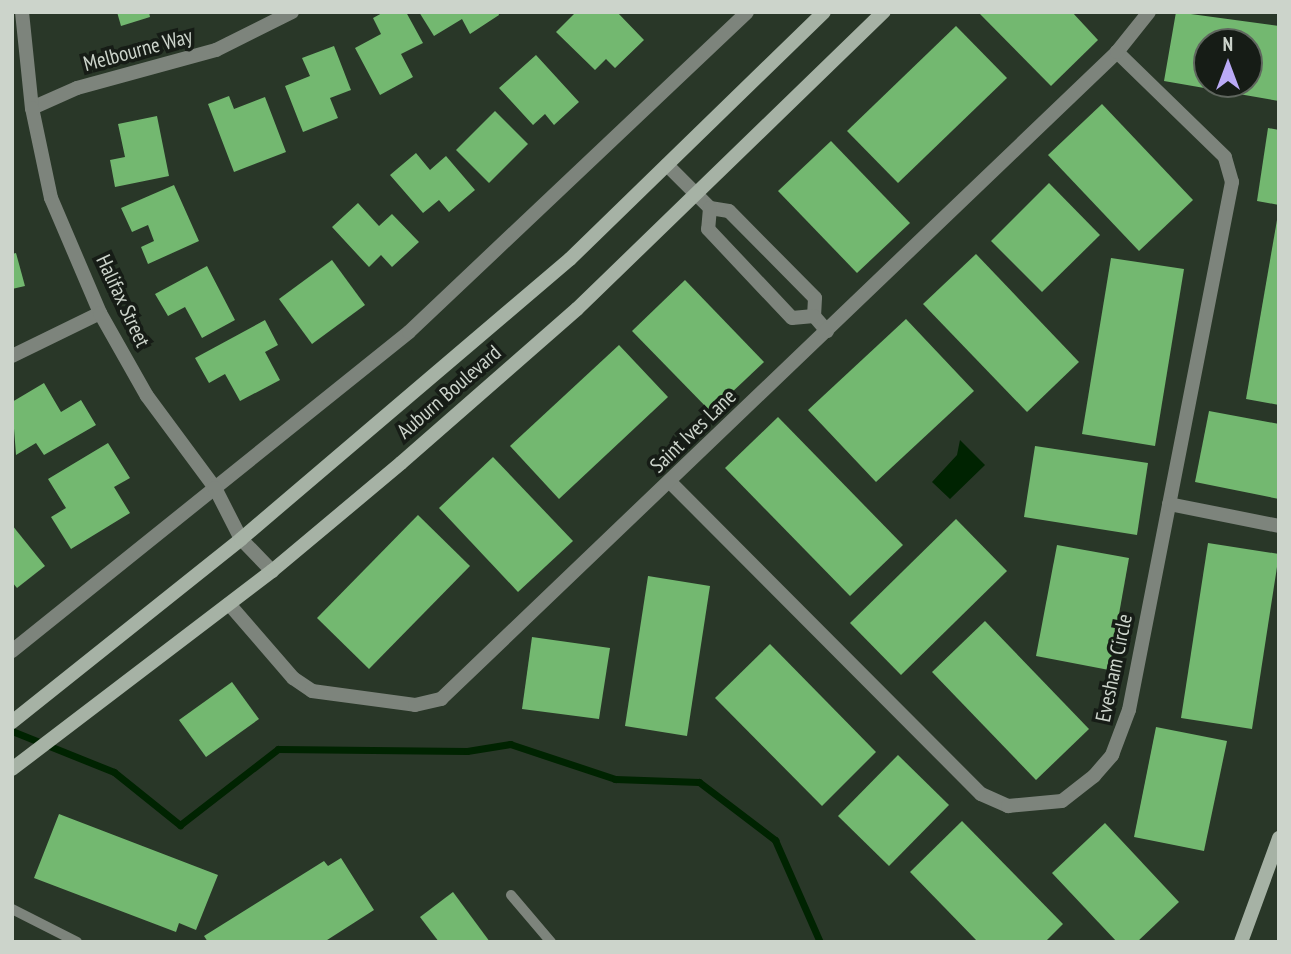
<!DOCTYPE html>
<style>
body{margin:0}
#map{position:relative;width:1291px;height:954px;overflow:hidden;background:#293728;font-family:"PT Sans Narrow",sans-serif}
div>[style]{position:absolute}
.water>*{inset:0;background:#002301}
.stream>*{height:7px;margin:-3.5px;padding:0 3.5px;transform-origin:3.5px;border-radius:3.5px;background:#002301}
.building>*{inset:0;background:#73b870}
.service>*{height:10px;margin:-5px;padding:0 5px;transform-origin:5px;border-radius:5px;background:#7d847c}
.minor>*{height:14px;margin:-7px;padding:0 7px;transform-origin:7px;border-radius:7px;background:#7d847c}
.tertiary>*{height:14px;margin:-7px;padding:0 7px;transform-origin:7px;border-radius:7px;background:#7d847c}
.secondary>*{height:14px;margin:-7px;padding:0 7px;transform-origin:7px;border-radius:7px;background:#a6b2a5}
span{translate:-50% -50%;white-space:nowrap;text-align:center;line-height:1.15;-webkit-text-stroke:7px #161c16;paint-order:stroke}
.street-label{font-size:21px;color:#ccd4cb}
.frame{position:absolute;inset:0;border:14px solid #ccd4cb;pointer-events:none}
.north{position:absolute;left:1193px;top:28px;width:70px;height:70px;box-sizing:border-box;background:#161c16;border:2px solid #5f665e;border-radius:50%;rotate:0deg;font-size:19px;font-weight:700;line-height:28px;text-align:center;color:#ccd4cb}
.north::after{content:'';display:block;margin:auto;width:24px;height:32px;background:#baaaf6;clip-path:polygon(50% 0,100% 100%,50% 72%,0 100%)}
</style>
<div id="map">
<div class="water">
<div style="clip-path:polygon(960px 440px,985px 465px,950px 499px,932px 482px,957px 455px)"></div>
</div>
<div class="stream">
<div style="left:12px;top:731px;width:110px;rotate:21.9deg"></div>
<div style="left:114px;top:772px;width:85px;rotate:38.8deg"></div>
<div style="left:180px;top:825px;width:124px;rotate:-37.8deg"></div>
<div style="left:278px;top:749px;width:189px;rotate:0.6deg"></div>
<div style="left:467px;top:751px;width:44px;rotate:-9.2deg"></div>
<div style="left:510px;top:744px;width:111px;rotate:18.4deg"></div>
<div style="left:615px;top:779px;width:84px;rotate:2deg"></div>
<div style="left:699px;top:782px;width:96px;rotate:37.3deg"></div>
<div style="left:775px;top:840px;width:111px;rotate:66.2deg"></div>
</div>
<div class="building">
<div style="clip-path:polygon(117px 12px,149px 12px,150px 17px,121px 26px)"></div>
<div style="clip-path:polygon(384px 12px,406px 12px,423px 43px,401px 54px,413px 77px,380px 95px,355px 48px,381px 34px,373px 18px)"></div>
<div style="clip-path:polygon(419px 12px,498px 12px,499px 15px,470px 34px,462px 19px,434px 36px)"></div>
<div style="clip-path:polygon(576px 12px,617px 12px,644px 40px,615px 68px,606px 59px,595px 70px,556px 32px)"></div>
<div style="clip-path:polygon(978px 12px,1072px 12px,1098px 40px,1051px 86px)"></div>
<div style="clip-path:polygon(evenodd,1176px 12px,1279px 26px,1279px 101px,1164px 81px,1176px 12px,1207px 42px,1249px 42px,1249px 84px,1207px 84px,1207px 42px)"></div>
<div style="clip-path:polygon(956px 26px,1007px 78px,898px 183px,847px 131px)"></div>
<div style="clip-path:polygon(334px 46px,351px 90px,330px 98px,338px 118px,303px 132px,285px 86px,310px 76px,302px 58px)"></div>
<div style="clip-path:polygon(536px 55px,579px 102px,554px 125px,545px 114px,533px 125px,499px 88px)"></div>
<div style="clip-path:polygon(229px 96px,234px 109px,265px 97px,286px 152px,234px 172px,208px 104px)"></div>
<div style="clip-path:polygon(1102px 104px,1193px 200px,1139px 251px,1048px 155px)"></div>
<div style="clip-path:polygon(495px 111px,528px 144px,489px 183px,456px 150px)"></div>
<div style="clip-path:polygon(157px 116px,169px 176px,115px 187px,110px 160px,125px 157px,118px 124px)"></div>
<div style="clip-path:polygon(1268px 128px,1279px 130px,1279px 205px,1257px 201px)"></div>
<div style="clip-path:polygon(831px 141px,910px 223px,857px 273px,778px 191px)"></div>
<div style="clip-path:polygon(416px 153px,430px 170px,446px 156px,475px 190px,449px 212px,439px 200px,423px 213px,390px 175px)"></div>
<div style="clip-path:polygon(1049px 183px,1100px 235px,1042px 292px,991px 241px)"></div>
<div style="clip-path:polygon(174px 185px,199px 241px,148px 264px,141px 247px,154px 241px,148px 225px,132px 232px,121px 208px)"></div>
<div style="clip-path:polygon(358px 203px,379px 226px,392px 214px,419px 242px,392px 267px,381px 255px,369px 267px,332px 227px)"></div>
<div style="clip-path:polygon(1277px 220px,1279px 220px,1279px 405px,1246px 399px)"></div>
<div style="clip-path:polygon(16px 253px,25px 286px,12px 289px,12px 254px)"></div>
<div style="clip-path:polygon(976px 254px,1079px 362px,1027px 412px,923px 304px)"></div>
<div style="clip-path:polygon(1111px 258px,1184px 269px,1155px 446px,1082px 434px)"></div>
<div style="clip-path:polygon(332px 260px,365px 305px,312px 344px,279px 299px)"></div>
<div style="clip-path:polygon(207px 266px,235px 320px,202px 338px,185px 307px,168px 316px,155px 294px)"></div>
<div style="clip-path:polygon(685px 280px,764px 362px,711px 412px,632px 331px)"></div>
<div style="clip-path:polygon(906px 319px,974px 391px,876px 482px,808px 410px)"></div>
<div style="clip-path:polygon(265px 320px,278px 345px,265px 352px,280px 380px,240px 401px,225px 374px,209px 383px,195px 358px)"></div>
<div style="clip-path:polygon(619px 345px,668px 397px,559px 499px,510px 446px)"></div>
<div style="clip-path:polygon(44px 383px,61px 412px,81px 400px,96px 425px,44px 455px,36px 443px,16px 455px,12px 402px)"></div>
<div style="clip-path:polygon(1209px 411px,1279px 424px,1279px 499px,1195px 482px)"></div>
<div style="clip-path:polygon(778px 417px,903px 545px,850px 596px,725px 468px)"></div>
<div style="clip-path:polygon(108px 443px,130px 478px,114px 487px,130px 513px,71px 549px,51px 517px,66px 508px,48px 479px)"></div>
<div style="clip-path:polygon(1035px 446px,1148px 463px,1137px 535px,1024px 517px)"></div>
<div style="clip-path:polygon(493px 457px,573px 541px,518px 592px,439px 508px)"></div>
<div style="clip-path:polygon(418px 515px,470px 566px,369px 669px,317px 618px)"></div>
<div style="clip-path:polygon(956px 519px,1007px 571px,901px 675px,850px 623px)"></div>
<div style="clip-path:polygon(12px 525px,45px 566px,17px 588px,12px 582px)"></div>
<div style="clip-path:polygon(1208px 543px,1279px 554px,1252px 729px,1181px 718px)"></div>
<div style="clip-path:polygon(1057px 545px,1129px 558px,1109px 670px,1036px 656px)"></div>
<div style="clip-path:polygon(648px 576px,710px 586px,687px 736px,625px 726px)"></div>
<div style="clip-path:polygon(985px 621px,1089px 729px,1036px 780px,932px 672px)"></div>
<div style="clip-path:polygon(532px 637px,610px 648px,599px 719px,522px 709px)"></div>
<div style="clip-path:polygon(770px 644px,876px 752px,822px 806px,715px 698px)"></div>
<div style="clip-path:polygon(232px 682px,259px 719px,206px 757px,179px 720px)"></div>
<div style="clip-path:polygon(1156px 727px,1227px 741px,1204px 851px,1134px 837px)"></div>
<div style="clip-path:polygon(898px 755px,949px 805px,889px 866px,838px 816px)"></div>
<div style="clip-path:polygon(59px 814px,218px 875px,196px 930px,179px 923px,176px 932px,34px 878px)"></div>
<div style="clip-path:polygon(962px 821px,1063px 924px,1045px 942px,978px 942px,910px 872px)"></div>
<div style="clip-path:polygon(1105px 823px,1179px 902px,1137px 942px,1117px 942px,1052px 873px)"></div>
<div style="clip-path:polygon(341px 858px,374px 910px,324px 942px,208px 942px,204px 936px,324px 861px,328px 866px)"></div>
<div style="clip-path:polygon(453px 892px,490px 942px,439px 942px,420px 917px)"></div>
</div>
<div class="service">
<div style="left:511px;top:895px;width:62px;rotate:49.6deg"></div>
<div style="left:12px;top:909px;width:73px;rotate:26.9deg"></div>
</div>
<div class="minor">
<div style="left:32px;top:108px;width:49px;rotate:-24deg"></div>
<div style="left:77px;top:88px;width:144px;rotate:-15.3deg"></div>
<div style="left:216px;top:50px;width:85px;rotate:-26.6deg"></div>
<div style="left:667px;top:165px;width:61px;rotate:45deg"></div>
<div style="left:710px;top:208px;width:19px;rotate:9deg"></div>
<div style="left:729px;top:211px;width:122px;rotate:45.3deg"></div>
<div style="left:815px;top:298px;width:18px;rotate:93deg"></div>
<div style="left:814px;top:316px;width:20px;rotate:49deg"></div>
<div style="left:710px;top:208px;width:21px;rotate:95deg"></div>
<div style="left:708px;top:229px;width:122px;rotate:46.7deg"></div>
<div style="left:792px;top:318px;width:22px;rotate:-5deg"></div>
<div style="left:12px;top:356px;width:98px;rotate:-26deg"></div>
<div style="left:671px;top:483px;width:439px;rotate:45.1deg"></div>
<div style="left:981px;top:794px;width:30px;rotate:24deg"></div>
<div style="left:1008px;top:806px;width:54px;rotate:-5.3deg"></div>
<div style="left:1062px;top:801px;width:41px;rotate:-38deg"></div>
<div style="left:1094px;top:776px;width:28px;rotate:-49deg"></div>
<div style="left:1112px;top:755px;width:48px;rotate:-69.3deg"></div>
<div style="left:1129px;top:710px;width:538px;rotate:-78.96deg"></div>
<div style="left:1232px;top:182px;width:26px;rotate:-106deg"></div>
<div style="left:1225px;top:157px;width:151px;rotate:-135.8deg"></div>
<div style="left:1169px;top:504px;width:112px;rotate:11.3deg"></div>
<div style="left:229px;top:604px;width:98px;rotate:49.1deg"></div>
<div style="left:293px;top:678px;width:23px;rotate:34deg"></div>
<div style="left:312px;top:691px;width:104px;rotate:7.7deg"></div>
<div style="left:415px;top:705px;width:27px;rotate:-13deg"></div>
<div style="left:441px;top:699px;width:936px;rotate:-43.74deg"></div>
<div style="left:1117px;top:52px;width:51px;rotate:-51.3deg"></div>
<div style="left:12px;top:651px;width:509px;rotate:-38.78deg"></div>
<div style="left:409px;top:332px;width:465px;rotate:-43.4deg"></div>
</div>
<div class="tertiary">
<div style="left:22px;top:12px;width:97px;rotate:84.1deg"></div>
<div style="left:32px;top:108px;width:92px;rotate:78.1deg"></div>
<div style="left:51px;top:198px;width:125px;rotate:66.9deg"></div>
<div style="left:100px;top:313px;width:95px;rotate:60.5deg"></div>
<div style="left:147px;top:396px;width:114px;rotate:53.5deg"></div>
<div style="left:215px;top:488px;width:57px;rotate:63deg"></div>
<div style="left:241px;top:539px;width:45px;rotate:45.9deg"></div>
</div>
<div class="secondary">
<div style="left:12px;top:722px;width:293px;rotate:-38.6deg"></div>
<div style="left:241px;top:539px;width:432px;rotate:-40.4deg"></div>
<div style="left:570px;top:259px;width:354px;rotate:-44.2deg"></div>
<div style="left:12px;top:769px;width:327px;rotate:-37.3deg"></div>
<div style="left:272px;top:571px;width:168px;rotate:-39.9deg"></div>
<div style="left:401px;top:463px;width:234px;rotate:-41.2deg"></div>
<div style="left:577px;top:309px;width:427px;rotate:-44.1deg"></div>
<div style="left:1241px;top:942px;width:111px;rotate:-69.9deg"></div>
</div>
<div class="street-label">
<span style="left:138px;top:50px;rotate:-15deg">Melbourne Way</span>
<span style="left:123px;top:301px;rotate:65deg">Halifax Street</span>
<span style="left:449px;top:392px;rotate:-41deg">Auburn Boulevard</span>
<span style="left:693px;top:431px;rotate:-44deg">Saint Ives Lane</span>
<span style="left:1114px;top:668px;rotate:-78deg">Evesham Circle</span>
</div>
<div class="frame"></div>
<div class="north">N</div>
</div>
